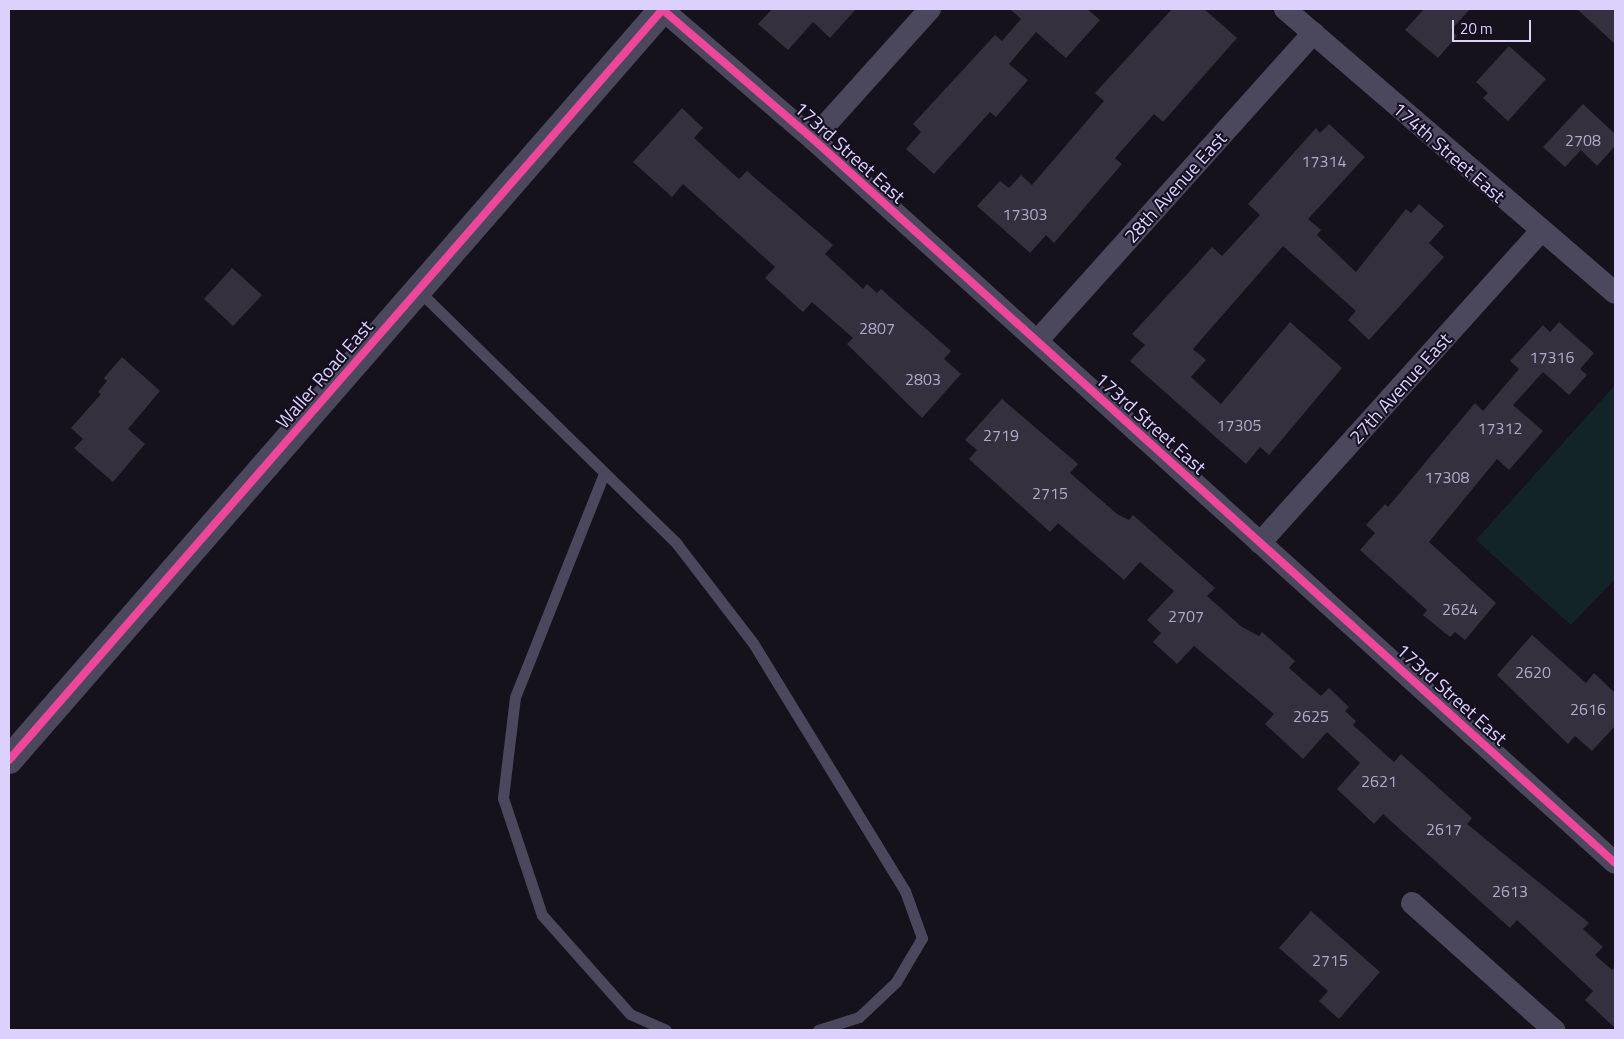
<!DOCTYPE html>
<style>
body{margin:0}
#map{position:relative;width:1624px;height:1039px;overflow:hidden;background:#15121c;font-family:"Titillium Web",sans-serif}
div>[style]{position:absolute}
.green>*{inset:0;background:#122428}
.building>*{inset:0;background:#34303e}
.service>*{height:11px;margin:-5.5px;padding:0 5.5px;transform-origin:5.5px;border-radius:5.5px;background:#4b485d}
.minor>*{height:22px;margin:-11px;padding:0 11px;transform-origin:11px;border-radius:11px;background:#4b485d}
.tertiary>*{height:28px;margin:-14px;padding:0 14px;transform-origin:14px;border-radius:14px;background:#4b485d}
.cycleway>*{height:8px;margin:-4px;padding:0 4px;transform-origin:4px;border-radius:4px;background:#ed469a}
span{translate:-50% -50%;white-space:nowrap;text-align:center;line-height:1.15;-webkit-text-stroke:4px #140e20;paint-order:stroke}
.number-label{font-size:16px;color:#b1a9cc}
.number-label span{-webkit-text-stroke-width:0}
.street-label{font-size:19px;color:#dbd1fc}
.frame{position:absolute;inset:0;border:10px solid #dbd1fc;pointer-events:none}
.scale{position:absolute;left:1452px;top:20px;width:79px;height:22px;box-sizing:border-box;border:2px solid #dbd1fc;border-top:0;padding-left:6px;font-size:15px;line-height:18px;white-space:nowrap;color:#dbd1fc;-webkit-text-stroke:4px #140e20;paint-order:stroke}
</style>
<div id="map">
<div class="green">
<div style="clip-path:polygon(1615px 385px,1615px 579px,1571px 625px,1476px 540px)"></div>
</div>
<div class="building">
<div style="clip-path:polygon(772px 9px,856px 9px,830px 38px,813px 22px,788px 50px,758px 24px)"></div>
<div style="clip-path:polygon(1010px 9px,1087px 9px,1100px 20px,1066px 58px,1036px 32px,1009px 64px,1028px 80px,996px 117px,990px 112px,934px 174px,906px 149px,921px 132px,913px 124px,995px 35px,1002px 41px,1021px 19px)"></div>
<div style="clip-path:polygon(1172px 9px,1204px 9px,1237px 38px,1163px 122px,1154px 114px,1115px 158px,1122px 164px,1054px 243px,1046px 235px,1030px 253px,977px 206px,1000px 181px,1009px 188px,1021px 175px,1032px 185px,1104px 101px,1095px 93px)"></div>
<div style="clip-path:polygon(1424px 9px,1470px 9px,1451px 30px,1457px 36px,1438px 58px,1405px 30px)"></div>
<div style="clip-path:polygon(1577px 9px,1615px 9px,1615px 44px)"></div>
<div style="clip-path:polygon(1509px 46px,1546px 79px,1508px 121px,1483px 98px,1488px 93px,1476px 82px)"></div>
<div style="clip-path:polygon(1583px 104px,1615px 134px,1615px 146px,1597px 166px,1581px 150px,1565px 167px,1543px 147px)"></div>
<div style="clip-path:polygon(682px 108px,703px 128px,694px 138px,739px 179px,747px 171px,833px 245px,825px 254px,863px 289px,867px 284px,877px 293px,881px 289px,951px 351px,944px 359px,961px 374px,922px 418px,847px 344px,853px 338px,812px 302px,803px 312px,765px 278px,775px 267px,683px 184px,672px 197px,633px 162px)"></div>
<div style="clip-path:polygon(1329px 124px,1365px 157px,1308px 219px,1321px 230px,1317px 235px,1356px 272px,1406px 209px,1411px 213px,1419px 204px,1444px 226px,1429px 243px,1444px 257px,1369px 340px,1348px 320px,1356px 311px,1283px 246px,1193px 349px,1206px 360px,1191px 377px,1221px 404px,1290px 322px,1342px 368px,1269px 455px,1260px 447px,1246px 464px,1130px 361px,1145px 345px,1132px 334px,1212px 247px,1222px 256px,1260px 215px,1248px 204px,1316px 128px,1320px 133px)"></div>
<div style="clip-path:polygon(232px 268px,262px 295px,233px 326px,204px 299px)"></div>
<div style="clip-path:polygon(1559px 322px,1594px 353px,1580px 369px,1587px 375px,1569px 395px,1543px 372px,1513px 405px,1543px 431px,1509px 470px,1497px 459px,1429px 542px,1496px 603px,1465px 640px,1455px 632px,1450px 637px,1423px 615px,1427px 610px,1360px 550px,1375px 533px,1366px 525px,1385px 504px,1388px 507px,1475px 403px,1483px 411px,1519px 369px,1510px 361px,1543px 325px,1550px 332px)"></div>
<div style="clip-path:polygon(122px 357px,160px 391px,128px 429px,145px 444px,113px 482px,74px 448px,83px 439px,71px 428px,101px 394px,98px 392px,107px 381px,104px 378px)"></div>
<div style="clip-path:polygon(1002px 399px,1078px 464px,1070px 473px,1117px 514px,1129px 520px,1133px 515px,1215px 588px,1207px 596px,1242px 627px,1259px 636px,1262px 632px,1295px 661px,1289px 668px,1321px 696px,1329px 688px,1349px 707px,1345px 711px,1356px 721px,1353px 725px,1394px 762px,1401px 754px,1472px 818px,1467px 824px,1589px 923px,1583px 929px,1603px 947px,1595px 955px,1612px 970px,1615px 967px,1615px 1028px,1585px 1000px,1593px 991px,1517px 920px,1510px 928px,1383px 814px,1374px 824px,1337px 789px,1360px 763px,1327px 732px,1303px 759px,1265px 724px,1274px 714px,1194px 646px,1177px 664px,1153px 642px,1161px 633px,1147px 620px,1174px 591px,1140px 562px,1124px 580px,1058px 523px,1050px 532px,969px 459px,977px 450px,965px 440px)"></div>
<div style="clip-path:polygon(1532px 635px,1586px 683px,1594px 673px,1615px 693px,1615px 726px,1592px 751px,1575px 736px,1568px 744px,1497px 675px)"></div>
<div style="clip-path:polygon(1311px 911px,1380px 972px,1339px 1019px,1319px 1001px,1328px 991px,1279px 948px)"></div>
</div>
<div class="service">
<div style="left:418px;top:290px;width:363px;rotate:44.4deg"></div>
<div style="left:677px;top:544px;width:125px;rotate:52.5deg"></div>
<div style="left:753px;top:643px;width:291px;rotate:58.5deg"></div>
<div style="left:905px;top:891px;width:50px;rotate:70.1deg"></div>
<div style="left:922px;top:938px;width:51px;rotate:120.6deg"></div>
<div style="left:896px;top:982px;width:51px;rotate:136.6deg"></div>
<div style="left:859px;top:1017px;width:43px;rotate:162.4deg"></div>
<div style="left:603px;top:476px;width:238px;rotate:111.7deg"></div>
<div style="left:515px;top:697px;width:102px;rotate:96.8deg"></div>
<div style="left:503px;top:798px;width:123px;rotate:71.6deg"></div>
<div style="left:542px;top:915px;width:132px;rotate:48.4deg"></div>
<div style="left:630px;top:1014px;width:39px;rotate:24deg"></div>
</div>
<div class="minor">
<div style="left:1285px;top:9px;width:435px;rotate:40.7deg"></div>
<div style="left:663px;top:10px;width:198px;rotate:40.7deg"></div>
<div style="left:813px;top:139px;width:1080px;rotate:42.07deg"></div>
<div style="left:813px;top:139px;width:175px;rotate:-48deg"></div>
<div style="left:1037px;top:341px;width:414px;rotate:-48.1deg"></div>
<div style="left:1260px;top:543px;width:418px;rotate:-48deg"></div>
<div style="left:1412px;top:903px;width:191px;rotate:41.8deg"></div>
</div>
<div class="tertiary">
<div style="left:9px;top:760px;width:996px;rotate:-48.95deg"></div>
</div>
<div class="cycleway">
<div style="left:663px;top:10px;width:198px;rotate:40.7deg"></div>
<div style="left:813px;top:139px;width:1080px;rotate:42.07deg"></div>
<div style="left:9px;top:760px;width:996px;rotate:-48.95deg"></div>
</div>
<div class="number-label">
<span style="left:1583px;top:140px">2708</span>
<span style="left:1324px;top:161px">17314</span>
<span style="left:1025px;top:214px">17303</span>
<span style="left:877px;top:328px">2807</span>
<span style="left:1552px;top:357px">17316</span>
<span style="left:923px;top:379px">2803</span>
<span style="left:1239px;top:425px">17305</span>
<span style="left:1500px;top:428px">17312</span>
<span style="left:1001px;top:435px">2719</span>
<span style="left:1447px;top:477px">17308</span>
<span style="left:1050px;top:493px">2715</span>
<span style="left:1460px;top:609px">2624</span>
<span style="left:1186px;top:616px">2707</span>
<span style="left:1533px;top:672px">2620</span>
<span style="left:1588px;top:709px">2616</span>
<span style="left:1311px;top:716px">2625</span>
<span style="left:1379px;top:781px">2621</span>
<span style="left:1444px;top:829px">2617</span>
<span style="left:1510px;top:891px">2613</span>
<span style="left:1330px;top:960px">2715</span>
</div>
<div class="street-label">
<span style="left:850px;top:152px;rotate:42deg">173rd Street East</span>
<span style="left:1449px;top:152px;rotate:41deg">174th Street East</span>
<span style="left:1175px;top:187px;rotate:-48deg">28th Avenue East</span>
<span style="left:324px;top:374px;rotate:-49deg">Waller Road East</span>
<span style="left:1400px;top:388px;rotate:-48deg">27th Avenue East</span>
<span style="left:1151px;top:423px;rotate:42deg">173rd Street East</span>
<span style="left:1452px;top:694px;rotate:42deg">173rd Street East</span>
</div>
<div class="frame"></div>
<div class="scale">20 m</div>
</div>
